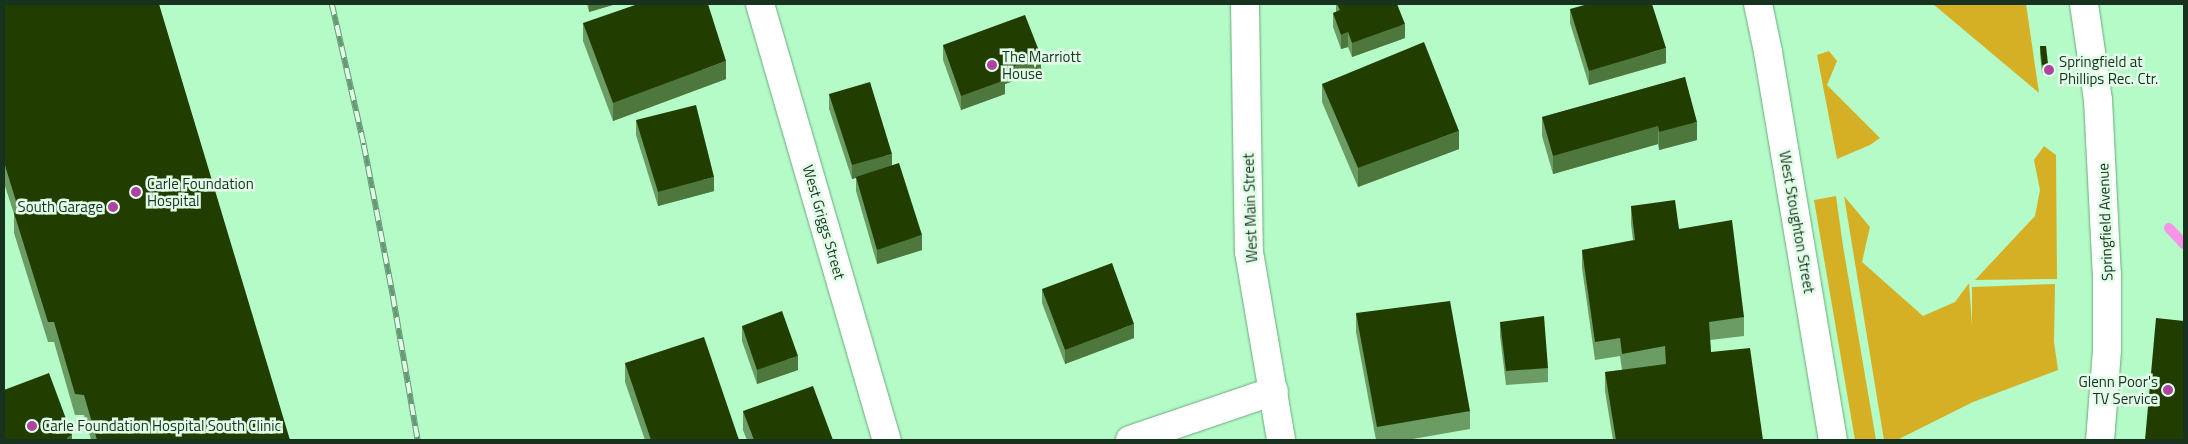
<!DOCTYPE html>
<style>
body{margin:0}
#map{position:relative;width:2188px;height:444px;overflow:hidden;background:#b5fbc8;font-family:"Titillium Web",sans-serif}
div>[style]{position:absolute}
.green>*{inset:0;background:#d5b025}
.stream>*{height:10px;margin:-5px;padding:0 5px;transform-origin:5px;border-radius:5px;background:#f794e8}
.roads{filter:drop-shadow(0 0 1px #68ab7c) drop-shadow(0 0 1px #68ab7c)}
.minor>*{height:28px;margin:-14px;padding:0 14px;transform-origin:14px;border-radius:14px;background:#fff}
.tertiary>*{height:28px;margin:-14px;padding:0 14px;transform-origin:14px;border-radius:14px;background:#fff}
.rail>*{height:5.5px;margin-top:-2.75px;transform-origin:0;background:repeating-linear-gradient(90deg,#e2fde8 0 11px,#689976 0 22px);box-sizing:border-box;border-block:1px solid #689976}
.wall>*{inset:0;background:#6b9c64}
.shaded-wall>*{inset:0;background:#4d773c}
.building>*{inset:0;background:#213e00}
.dots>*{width:14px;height:14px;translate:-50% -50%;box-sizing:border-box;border:2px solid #e2fde8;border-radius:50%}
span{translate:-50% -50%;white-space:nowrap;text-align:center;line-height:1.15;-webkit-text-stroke:5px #e2fde8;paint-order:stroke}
.poi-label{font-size:15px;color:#173320}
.left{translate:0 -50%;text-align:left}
.right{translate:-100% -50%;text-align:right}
.street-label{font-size:15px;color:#173320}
.frame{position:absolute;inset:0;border:5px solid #173320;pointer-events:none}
</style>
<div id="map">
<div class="green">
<div style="clip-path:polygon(1933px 4px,2026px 4px,2039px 93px)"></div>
<div style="clip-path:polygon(1829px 51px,1837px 61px,1827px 85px,1880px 138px,1870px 145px,1837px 159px,1817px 55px)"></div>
<div style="clip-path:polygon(2044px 146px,2056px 155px,2057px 279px,1975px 280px,2035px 216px,2040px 190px,2034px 160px)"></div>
<div style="clip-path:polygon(1836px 196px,1843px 246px,1876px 440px,1855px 440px,1814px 200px)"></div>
<div style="clip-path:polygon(1844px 196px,1870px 227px,1862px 262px,1923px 316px,1955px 302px,1969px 283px,1972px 325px,1972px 287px,2055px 284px,2054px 342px,2058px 370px,1973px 402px,1897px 440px,1884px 440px)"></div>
</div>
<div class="stream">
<div style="left:2169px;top:228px;width:22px;rotate:47deg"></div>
</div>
<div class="roads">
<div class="minor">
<div style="left:760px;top:4px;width:454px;rotate:73.8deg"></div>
<div style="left:1245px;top:4px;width:248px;rotate:89.1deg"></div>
<div style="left:1249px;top:252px;width:191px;rotate:80.3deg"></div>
<div style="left:1758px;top:4px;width:49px;rotate:78.2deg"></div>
<div style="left:1768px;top:52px;width:393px;rotate:80.5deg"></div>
<div style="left:1130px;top:440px;width:152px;rotate:-18.8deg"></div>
</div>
<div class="tertiary">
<div style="left:2084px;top:4px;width:97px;rotate:81.7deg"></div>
<div style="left:2098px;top:100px;width:175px;rotate:87.1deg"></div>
<div style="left:2107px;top:275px;width:75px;rotate:90deg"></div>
<div style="left:2107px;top:350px;width:90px;rotate:94.4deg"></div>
</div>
</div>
<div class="rail">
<div style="left:332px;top:4px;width:145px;rotate:77.2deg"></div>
<div style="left:364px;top:145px;width:154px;rotate:79.1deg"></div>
<div style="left:393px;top:296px;width:146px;rotate:80.2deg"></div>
</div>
<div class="wall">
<div style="clip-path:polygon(4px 4px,290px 440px,91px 440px,84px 415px,75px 415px,54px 342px,48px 342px,14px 233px,14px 214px,4px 183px)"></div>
<div style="clip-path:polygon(587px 4px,616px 4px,589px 12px)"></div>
<div style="clip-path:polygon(1336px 4px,1397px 4px,1405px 38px,1352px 57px,1348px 47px,1341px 49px,1333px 27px,1333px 13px,1336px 12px)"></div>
<div style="clip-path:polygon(1570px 9px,1666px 63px,1589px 85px,1570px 23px)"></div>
<div style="clip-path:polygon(583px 23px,726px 79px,613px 121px,583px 41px)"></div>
<div style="clip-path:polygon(943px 45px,1041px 71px,1005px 84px,1005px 94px,961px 110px,943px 60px)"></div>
<div style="clip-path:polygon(2040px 46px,2048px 64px,2048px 72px,2042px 73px,2040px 54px)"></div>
<div style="clip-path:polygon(1685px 77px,1697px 140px,1659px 150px,1658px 144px,1553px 174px,1542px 136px,1542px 117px)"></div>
<div style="clip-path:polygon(1322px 84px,1459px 149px,1358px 187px,1322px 102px)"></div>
<div style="clip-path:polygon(829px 94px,892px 165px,922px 250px,877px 264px,856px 191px,856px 178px,852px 179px,829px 109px)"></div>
<div style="clip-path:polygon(636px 120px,714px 191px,658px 206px,636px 135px)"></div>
<div style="clip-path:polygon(1631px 206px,1679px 229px,1744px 317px,1744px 336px,1710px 340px,1711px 352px,1763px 440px,1613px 440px,1605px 391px,1605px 372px,1622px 370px,1620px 356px,1595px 360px,1582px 268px,1582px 250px,1633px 240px,1631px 224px)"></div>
<div style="clip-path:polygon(1042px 289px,1134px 338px,1065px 364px,1042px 303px)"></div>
<div style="clip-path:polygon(1356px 313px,1470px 411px,1470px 429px,1407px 440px,1376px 440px,1356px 332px)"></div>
<div style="clip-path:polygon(1500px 322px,1548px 368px,1548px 382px,1506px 385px,1500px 336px)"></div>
<div style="clip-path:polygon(742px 326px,798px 370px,757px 384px,742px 341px)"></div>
<div style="clip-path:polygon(625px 363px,739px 440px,645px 440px,625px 382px)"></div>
<div style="clip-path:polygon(743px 411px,833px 440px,747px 440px,743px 430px)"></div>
</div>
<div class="shaded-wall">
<div style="clip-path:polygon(589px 4px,616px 4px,589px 12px)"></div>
<div style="clip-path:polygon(1405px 24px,1405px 38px,1352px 57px,1352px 43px)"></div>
<div style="clip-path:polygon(1348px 32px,1348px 47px,1341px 49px,1341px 35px)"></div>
<div style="clip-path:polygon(1666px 48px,1666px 63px,1589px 85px,1589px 71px)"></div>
<div style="clip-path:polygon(1041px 56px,1041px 71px,1005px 84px,1005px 94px,961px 110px,961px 96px,1001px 71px)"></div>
<div style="clip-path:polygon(726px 61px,726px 79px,613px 121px,613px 103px)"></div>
<div style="clip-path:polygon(1697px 122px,1697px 140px,1659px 150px,1659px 132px)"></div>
<div style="clip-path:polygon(1658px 126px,1658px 144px,1553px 174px,1553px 156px)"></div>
<div style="clip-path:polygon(1459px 131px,1459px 149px,1358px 187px,1358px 168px)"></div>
<div style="clip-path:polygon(892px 154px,892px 168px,852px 179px,852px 165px)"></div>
<div style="clip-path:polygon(714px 177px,714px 191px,658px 206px,658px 192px)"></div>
<div style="clip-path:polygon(922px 235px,922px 250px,877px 264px,877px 250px)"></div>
<div style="clip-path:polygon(1134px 324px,1134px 338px,1065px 364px,1065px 350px)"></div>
<div style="clip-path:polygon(798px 356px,798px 370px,757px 384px,757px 370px)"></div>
<div style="clip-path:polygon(72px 435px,72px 440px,67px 440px,67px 438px)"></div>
</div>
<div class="building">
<div style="clip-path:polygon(4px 4px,159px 4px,290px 440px,97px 440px,84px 395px,75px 394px,54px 322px,48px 322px,14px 213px,19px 211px,4px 162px)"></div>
<div style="clip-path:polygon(638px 4px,708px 4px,726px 61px,613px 103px,583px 23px)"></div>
<div style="clip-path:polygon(1337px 4px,1397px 4px,1405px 24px,1352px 43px,1348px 32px,1341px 35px,1333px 13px,1340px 10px)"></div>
<div style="clip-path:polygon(1588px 4px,1652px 4px,1666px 48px,1589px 71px,1570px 9px)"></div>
<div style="clip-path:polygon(1025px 15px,1041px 56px,1001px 71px,1005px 80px,961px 96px,943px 45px)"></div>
<div style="clip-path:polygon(1424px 42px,1459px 131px,1358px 168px,1322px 84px)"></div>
<div style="clip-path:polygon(2040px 46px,2046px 46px,2048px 64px,2042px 65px)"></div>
<div style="clip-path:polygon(1685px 77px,1697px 122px,1659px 132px,1658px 126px,1553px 156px,1542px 117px)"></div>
<div style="clip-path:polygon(870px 82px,892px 154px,852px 165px,829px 94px)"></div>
<div style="clip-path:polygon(696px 105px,714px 177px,658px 192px,636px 120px)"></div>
<div style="clip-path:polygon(899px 163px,922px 235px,877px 250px,856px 177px)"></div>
<div style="clip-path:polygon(1675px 200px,1679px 229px,1732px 220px,1744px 317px,1709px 322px,1711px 352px,1750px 348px,1763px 440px,1616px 440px,1605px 372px,1666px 364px,1665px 346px,1622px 354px,1620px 338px,1595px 342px,1582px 250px,1635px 240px,1631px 206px)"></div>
<div style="clip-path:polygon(1112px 263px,1134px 324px,1065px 350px,1042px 289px)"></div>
<div style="clip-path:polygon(1450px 301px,1470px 411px,1377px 427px,1356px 313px)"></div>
<div style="clip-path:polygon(782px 311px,798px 356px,757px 370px,742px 326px)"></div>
<div style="clip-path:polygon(1544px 316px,1548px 368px,1506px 371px,1500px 322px)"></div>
<div style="clip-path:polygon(2156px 318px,2184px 321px,2184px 440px,2145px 440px)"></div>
<div style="clip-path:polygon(704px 337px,739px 440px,651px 440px,625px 363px)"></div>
<div style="clip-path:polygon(49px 373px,72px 435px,67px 438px,68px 440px,4px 440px,4px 390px)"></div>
<div style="clip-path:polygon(813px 386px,833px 440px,754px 440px,743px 411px)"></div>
</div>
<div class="dots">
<div style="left:992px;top:65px;background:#af43a3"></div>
<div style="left:2049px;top:70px;background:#af43a3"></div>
<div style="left:136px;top:192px;background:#af43a3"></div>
<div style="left:113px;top:207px;background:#af43a3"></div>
<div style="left:2168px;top:390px;background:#af43a3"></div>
<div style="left:32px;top:426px;background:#af43a3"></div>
</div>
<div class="poi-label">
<span class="left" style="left:1002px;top:65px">The Marriott<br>House</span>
<span class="left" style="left:2059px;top:70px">Springfield at<br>Phillips Rec. Ctr.</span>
<span class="left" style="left:147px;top:192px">Carle Foundation<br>Hospital</span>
<span class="right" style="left:103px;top:207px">South Garage</span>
<span class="right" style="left:2158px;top:390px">Glenn Poor's<br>TV Service</span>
<span class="left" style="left:42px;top:426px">Carle Foundation Hospital South Clinic</span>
</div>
<div class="street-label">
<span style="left:1250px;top:208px;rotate:-92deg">West Main Street</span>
<span style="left:824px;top:222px;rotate:74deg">West Griggs Street</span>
<span style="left:1797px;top:222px;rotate:80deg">West Stoughton Street</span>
<span style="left:2105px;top:222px;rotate:-92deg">Springfield Avenue</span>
</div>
<div class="frame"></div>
</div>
